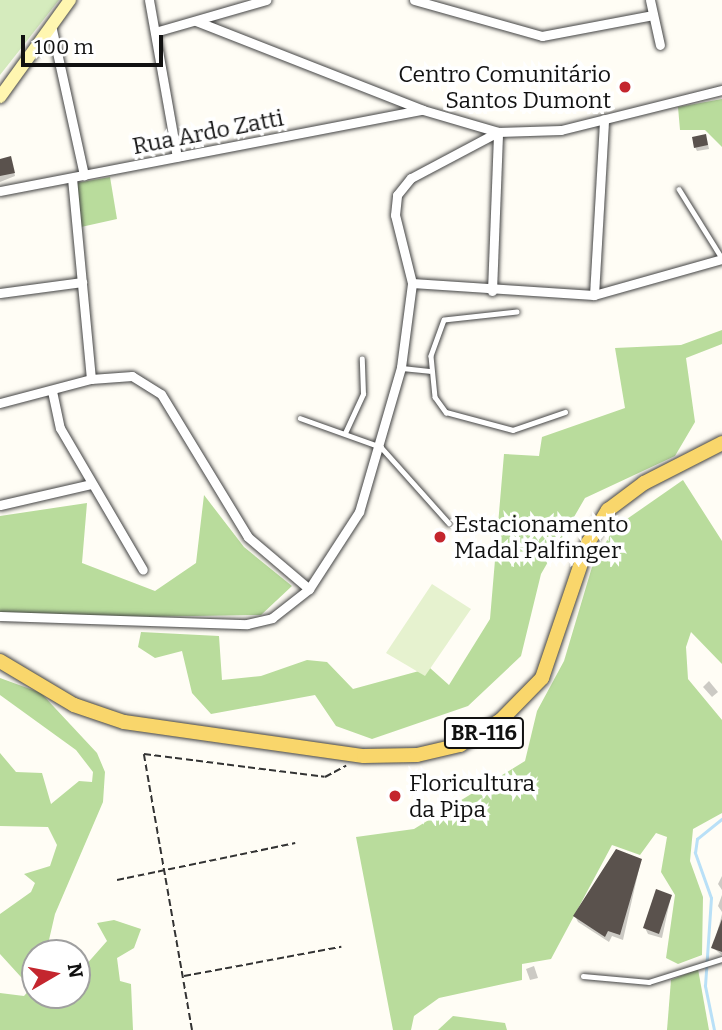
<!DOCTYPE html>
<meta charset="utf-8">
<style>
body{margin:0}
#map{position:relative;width:722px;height:1030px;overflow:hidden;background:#fffdf5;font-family:Bitter,serif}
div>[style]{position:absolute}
.green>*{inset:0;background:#d5ebbd}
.forest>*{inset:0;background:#b9dc9c}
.pitch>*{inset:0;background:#e6f2cf}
.shadow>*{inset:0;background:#0003}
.stream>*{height:2.5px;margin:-1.25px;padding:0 1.25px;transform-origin:1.25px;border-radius:1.25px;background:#b9e0f7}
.building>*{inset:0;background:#5a524d}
.path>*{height:2px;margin-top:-1px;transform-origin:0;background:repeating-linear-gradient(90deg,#333 0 7px,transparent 0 10.5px)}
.roads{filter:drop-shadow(0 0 2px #444) drop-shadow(0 0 2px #444)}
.lane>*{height:4.5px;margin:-2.25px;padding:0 2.25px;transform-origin:2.25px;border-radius:2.25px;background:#fff}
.street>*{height:9px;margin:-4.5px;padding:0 4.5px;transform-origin:4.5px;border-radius:4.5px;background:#fff}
.secondary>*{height:12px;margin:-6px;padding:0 6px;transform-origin:6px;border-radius:6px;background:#fff6b0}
.primary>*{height:14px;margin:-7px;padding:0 7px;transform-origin:7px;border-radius:7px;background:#f9d66b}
.dots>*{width:19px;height:19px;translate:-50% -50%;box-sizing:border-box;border:4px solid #fff;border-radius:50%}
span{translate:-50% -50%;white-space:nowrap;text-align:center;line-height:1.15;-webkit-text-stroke:7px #fff;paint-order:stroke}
.shield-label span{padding:2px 5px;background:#fff;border:2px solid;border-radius:5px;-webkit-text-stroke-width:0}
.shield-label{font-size:21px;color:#111;font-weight:700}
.poi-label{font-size:23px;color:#111}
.right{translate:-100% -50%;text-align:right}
.left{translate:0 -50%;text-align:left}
.street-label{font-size:23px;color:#111}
.north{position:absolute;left:21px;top:939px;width:70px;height:70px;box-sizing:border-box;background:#fff;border:2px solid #a0a0a0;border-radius:50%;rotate:80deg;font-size:19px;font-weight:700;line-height:28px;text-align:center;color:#111}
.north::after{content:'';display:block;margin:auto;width:24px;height:32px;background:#c4262e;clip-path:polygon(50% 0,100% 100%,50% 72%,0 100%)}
.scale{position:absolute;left:21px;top:35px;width:142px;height:32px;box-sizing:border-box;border:4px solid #111;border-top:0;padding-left:9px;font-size:21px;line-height:24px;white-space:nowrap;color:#111;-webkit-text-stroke:5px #fff;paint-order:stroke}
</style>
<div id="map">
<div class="green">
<div style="clip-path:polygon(0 0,59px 0,0 75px)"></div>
</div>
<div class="forest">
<div style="clip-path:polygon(722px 99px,722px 147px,705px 130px,680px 130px,678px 107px)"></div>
<div style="clip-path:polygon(110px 177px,117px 219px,81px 227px,76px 183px)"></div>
<div style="clip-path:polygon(722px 330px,722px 344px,686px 358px,695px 422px,675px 456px,585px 498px,541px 574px,521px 656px,468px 706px,372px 739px,336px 726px,315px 695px,211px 714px,192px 693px,182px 651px,155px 658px,138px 647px,141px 632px,219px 636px,222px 680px,261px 676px,307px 660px,327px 662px,353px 689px,430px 668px,449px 685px,490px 619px,504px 454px,539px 456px,542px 437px,625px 408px,615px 348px,681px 345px)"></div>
<div style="clip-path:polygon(683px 480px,722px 541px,722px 664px,691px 632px,686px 647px,688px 679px,722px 720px,722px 813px,693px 829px,690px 861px,703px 897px,702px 955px,678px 964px,666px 958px,675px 895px,661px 872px,667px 837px,656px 833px,640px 855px,612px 845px,551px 959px,522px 964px,522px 980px,439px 998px,414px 1016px,411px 1030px,393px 1030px,356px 837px,414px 829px,525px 761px,537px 711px,564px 661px,592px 567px,614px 528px)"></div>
<div style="clip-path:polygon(204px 495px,244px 547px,292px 586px,261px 615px,67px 618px,0 612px,0 516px,87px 503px,82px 563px,155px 591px,196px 563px)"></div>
<div style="clip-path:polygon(0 678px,41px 693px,97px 753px,105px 772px,103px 802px,55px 914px,46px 953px,35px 953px,35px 995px,77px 995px,77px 975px,107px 941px,97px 923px,114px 920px,141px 929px,134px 948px,117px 958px,120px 981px,131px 984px,133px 1030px,0 1030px,0 993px,24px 996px,31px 988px,0 954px,0 914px,31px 892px,35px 883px,24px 874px,50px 866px,57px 845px,48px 827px,0 826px,0 753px,16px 772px,42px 773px,51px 804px,79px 781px,92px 782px,93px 772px,76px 750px,0 695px)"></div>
<div style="clip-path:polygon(698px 969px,709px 1030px,667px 1030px,671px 980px)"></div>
<div style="clip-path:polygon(453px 1016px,505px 1023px,507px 1030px,438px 1030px)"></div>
</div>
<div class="pitch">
<div style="clip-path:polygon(432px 584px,471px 609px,425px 676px,386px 653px)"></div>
</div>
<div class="shadow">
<div style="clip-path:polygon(707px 139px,709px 149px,697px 151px,695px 147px)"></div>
<div style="clip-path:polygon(0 162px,12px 162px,15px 176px,0 182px)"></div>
<div style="clip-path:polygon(709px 681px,718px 692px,712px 697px,703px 687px)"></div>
<div style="clip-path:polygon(641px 860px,623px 940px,612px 936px,609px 942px,578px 922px,575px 916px)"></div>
<div style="clip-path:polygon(722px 876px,722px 890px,718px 884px)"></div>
<div style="clip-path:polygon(722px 895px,722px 912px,718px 906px)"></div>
<div style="clip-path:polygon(671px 896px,662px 938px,648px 934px,645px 928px)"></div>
<div style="clip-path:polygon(722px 914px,722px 955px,713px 948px)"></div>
<div style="clip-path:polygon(534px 966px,538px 978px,530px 980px,526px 969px)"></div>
</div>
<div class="stream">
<div style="left:714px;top:1030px;width:45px;rotate:-101.6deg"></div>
<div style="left:705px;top:986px;width:88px;rotate:-86.1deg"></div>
<div style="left:711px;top:898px;width:48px;rotate:-109.6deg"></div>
<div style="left:695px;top:853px;width:14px;rotate:-82deg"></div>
<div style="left:697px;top:839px;width:32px;rotate:-39deg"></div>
</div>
<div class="building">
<div style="clip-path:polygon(706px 134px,708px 145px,694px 148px,692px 137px)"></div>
<div style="clip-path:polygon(11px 156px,15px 173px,0 176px,0 159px)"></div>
<div style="clip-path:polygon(616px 849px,642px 859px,620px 935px,608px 931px,605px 937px,573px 916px)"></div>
<div style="clip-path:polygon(656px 889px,672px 895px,659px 934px,643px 928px)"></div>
<div style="clip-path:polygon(722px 919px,722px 952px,711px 948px)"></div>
</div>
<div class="path">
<div style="left:117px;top:880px;width:182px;rotate:-11.7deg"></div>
<div style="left:184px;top:976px;width:160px;rotate:-10.5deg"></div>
<div style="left:192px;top:1030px;width:280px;rotate:-99.9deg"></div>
<div style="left:144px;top:754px;width:182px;rotate:7.2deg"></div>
<div style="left:325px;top:777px;width:24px;rotate:-28deg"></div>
</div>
<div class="roads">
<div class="lane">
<div style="left:679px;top:189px;width:81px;rotate:58.1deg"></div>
<div style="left:517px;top:312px;width:73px;rotate:173.7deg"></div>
<div style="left:444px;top:320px;width:38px;rotate:110deg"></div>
<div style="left:431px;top:356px;width:41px;rotate:84.4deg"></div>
<div style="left:435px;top:397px;width:19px;rotate:54deg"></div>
<div style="left:446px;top:412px;width:69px;rotate:15deg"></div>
<div style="left:513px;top:430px;width:55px;rotate:-19.1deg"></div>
<div style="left:402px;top:368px;width:27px;rotate:6deg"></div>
<div style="left:300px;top:418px;width:86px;rotate:19.7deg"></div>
<div style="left:381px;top:447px;width:102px;rotate:48.2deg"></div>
<div style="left:345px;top:433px;width:43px;rotate:-65.2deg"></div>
<div style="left:363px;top:394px;width:35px;rotate:-92deg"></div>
<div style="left:583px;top:976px;width:66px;rotate:5.2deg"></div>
<div style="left:649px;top:982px;width:77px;rotate:-17.5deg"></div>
</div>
<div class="street">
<div style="left:149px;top:0;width:159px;rotate:79.9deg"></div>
<div style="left:414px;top:0;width:133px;rotate:15.7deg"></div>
<div style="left:542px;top:36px;width:113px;rotate:-10.7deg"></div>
<div style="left:650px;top:0;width:46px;rotate:77.5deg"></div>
<div style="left:196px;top:21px;width:244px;rotate:21.4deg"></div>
<div style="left:423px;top:110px;width:78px;rotate:16.3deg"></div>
<div style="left:498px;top:132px;width:63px;rotate:-1.8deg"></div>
<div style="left:561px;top:130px;width:166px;rotate:-14deg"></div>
<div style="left:51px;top:25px;width:154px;rotate:77.6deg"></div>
<div style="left:155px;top:32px;width:116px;rotate:-16.1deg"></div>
<div style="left:72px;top:178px;width:202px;rotate:84.6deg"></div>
<div style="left:91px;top:379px;width:41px;rotate:-4.2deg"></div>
<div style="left:132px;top:376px;width:34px;rotate:32deg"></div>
<div style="left:161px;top:394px;width:167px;rotate:58.7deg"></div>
<div style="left:248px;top:537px;width:80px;rotate:40.4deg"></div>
<div style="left:0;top:191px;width:429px;rotate:-10.9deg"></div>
<div style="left:412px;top:283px;width:182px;rotate:3.8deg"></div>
<div style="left:594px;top:295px;width:133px;rotate:-15.7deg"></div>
<div style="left:492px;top:291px;width:159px;rotate:-87.8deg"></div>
<div style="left:0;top:293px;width:83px;rotate:-7.6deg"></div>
<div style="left:594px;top:295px;width:176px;rotate:-86.7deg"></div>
<div style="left:52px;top:391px;width:38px;rotate:78deg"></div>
<div style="left:60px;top:428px;width:164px;rotate:59.7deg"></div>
<div style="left:0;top:403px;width:94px;rotate:-14.8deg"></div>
<div style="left:0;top:505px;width:93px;rotate:-13deg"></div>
<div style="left:0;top:616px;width:247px;rotate:1.9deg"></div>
<div style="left:247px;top:624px;width:26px;rotate:-13deg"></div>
<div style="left:272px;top:618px;width:47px;rotate:-38.1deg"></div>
<div style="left:309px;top:589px;width:92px;rotate:-57deg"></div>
<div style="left:359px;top:512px;width:151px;rotate:-73.8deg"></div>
<div style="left:401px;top:367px;width:85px;rotate:-82.5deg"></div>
<div style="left:412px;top:283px;width:70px;rotate:-104deg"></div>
<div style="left:395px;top:215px;width:20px;rotate:-84deg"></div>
<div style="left:397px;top:195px;width:22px;rotate:-51deg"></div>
<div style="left:411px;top:178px;width:98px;rotate:-27.9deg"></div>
</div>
<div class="secondary">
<div style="left:0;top:97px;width:120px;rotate:-54.2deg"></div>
</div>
<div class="primary">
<div style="left:0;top:661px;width:86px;rotate:30.7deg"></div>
<div style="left:74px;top:705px;width:53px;rotate:18.8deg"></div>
<div style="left:124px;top:722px;width:242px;rotate:8.1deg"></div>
<div style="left:364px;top:756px;width:53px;rotate:-1.1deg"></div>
<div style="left:417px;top:755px;width:44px;rotate:-13.1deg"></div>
<div style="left:460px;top:745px;width:48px;rotate:-31.4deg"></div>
<div style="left:501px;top:720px;width:59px;rotate:-45.7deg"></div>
<div style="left:542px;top:678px;width:143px;rotate:-71.2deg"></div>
<div style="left:588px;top:543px;width:39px;rotate:-59deg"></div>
<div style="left:608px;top:510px;width:45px;rotate:-36.9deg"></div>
<div style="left:644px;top:483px;width:88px;rotate:-27.1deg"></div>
</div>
</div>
<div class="dots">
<div style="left:625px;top:87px;background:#c4262e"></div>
<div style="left:440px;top:537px;background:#c4262e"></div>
<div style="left:395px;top:796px;background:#c4262e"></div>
</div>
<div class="shield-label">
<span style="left:484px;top:733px">BR-116</span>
</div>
<div class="poi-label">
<span class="right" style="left:611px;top:87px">Centro Comunitário<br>Santos Dumont</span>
<span class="left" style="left:454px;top:537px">Estacionamento<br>Madal Palfinger</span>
<span class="left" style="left:409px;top:796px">Floricultura<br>da Pipa</span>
</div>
<div class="street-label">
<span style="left:208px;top:132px;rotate:-11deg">Rua Ardo Zatti</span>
</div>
<div class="north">N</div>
<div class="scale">100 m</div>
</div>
